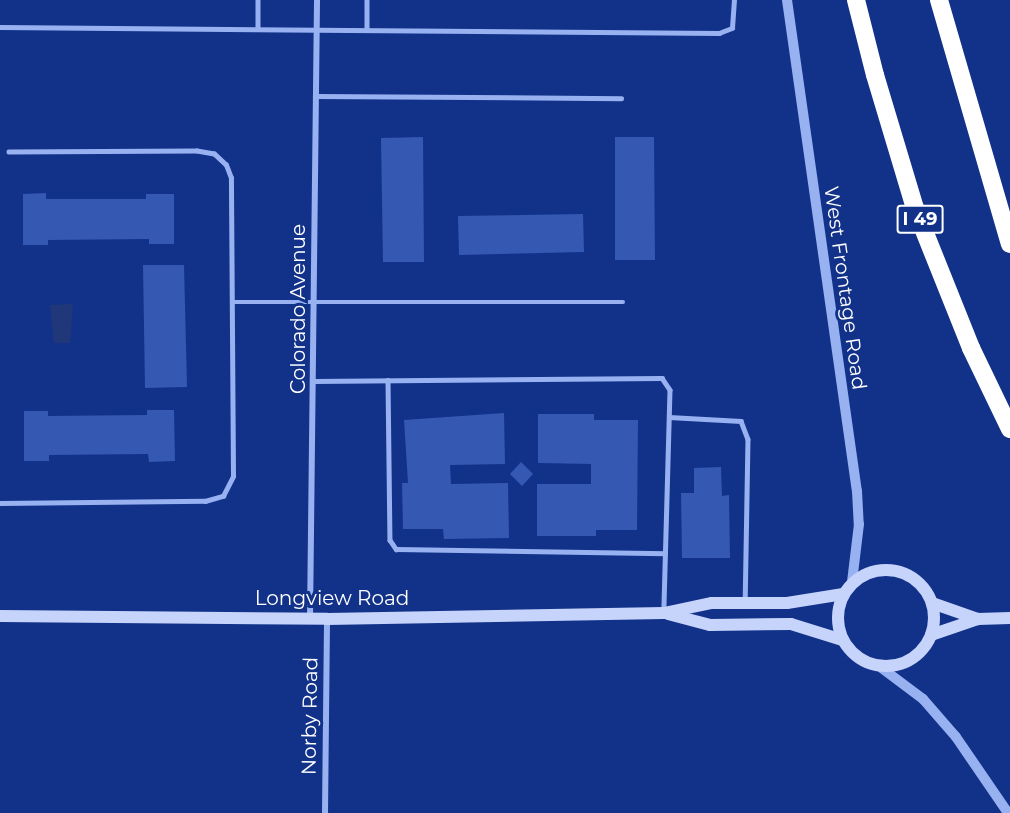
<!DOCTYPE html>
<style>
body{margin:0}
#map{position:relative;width:1010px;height:813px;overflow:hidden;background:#12328a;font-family:Montserrat,sans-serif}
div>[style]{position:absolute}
.water>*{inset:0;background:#20387a}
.building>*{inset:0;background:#3558b2}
.service>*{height:4.5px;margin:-2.25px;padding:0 2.25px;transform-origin:2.25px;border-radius:2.25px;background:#98b1f1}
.minor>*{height:6px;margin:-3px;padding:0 3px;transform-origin:3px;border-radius:3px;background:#98b1f1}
.tertiary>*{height:10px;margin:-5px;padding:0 5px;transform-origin:5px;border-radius:5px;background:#98b1f1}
.secondary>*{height:12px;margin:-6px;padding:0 6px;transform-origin:6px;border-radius:6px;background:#c6d4fb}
.secondary>.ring{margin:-6px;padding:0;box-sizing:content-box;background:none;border:12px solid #c6d4fb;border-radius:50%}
.motorway>*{height:18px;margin:-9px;padding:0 9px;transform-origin:9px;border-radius:9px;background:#fff}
span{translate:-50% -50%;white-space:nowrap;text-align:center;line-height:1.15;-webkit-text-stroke:6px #12328a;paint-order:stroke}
.shield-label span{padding:2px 4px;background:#12328a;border:2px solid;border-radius:4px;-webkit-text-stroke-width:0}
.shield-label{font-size:18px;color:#fff;font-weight:700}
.street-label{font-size:20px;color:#fff}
</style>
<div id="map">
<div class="water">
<div style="clip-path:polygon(73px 304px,70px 343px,54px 343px,50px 305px)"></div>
</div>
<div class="building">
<div style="clip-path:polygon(423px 137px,424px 262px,383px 262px,381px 138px)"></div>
<div style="clip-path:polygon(615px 137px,654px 137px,655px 260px,615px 260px)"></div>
<div style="clip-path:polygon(46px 193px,46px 199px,146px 199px,146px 194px,174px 194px,174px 244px,149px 244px,149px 239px,48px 240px,48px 245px,23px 245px,23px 194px)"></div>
<div style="clip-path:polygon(583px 214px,584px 252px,459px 255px,458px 216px)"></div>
<div style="clip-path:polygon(143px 265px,184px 265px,187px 387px,145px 388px)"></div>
<div style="clip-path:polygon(147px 410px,174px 410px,175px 461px,149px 462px,148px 454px,49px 455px,49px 461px,24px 461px,24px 411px,48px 411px,48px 416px,147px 415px)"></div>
<div style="clip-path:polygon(504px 413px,505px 464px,450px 465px,451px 484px,508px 483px,509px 538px,444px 539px,443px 529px,403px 529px,402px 483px,408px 483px,404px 420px)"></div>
<div style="clip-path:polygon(538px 414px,594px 414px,594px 420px,638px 420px,637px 530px,596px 530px,596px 536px,537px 536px,537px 484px,591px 484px,591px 464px,538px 463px)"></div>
<div style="clip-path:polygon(521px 462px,533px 474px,522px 486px,510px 474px)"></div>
<div style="clip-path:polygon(721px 467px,722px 496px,729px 495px,730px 558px,682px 558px,681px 493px,694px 493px,694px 468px)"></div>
</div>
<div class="service">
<div style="left:258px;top:0;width:28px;rotate:90deg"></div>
<div style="left:367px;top:0;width:29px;rotate:90deg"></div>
<div style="left:0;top:27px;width:719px;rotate:0.48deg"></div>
<div style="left:719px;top:33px;width:14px;rotate:-21deg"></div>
<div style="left:732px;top:28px;width:28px;rotate:-86deg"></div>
<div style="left:316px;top:96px;width:305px;rotate:0.4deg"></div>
<div style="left:234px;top:302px;width:389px"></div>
<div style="left:388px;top:380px;width:160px;rotate:89.3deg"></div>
<div style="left:390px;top:540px;width:11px;rotate:56deg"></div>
<div style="left:396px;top:549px;width:269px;rotate:0.9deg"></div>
<div style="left:314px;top:381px;width:348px;rotate:-0.5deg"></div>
<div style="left:662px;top:378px;width:14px;rotate:56deg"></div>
<div style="left:670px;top:390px;width:220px;rotate:91.6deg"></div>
<div style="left:669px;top:417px;width:72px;rotate:3.2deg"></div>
<div style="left:741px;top:421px;width:19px;rotate:69deg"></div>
<div style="left:748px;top:439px;width:164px;rotate:91deg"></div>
<div style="left:0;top:503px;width:205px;rotate:-0.6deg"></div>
<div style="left:205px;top:501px;width:19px;rotate:-16deg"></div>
<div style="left:223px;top:496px;width:22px;rotate:-63deg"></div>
<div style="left:233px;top:476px;width:298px;rotate:-90.4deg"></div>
<div style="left:231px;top:178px;width:14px;rotate:-111deg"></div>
<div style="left:226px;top:165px;width:16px;rotate:-137deg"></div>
<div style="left:214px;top:154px;width:17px;rotate:-170deg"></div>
<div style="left:197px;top:151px;width:188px;rotate:179.7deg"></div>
</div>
<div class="minor">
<div style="left:310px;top:619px;width:619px;rotate:-89.35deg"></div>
<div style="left:325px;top:813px;width:194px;rotate:-89.4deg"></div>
</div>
<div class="tertiary">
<div style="left:787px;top:0;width:496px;rotate:81.9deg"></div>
<div style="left:857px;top:491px;width:33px;rotate:87deg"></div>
<div style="left:859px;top:524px;width:58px;rotate:96.9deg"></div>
<div style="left:879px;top:666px;width:55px;rotate:36.9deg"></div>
<div style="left:923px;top:699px;width:50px;rotate:49deg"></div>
<div style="left:956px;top:737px;width:92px;rotate:55.6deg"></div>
</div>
<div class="secondary">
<div class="ring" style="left:838px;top:570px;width:84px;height:84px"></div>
<div style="left:932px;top:603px;width:49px;rotate:19.2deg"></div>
<div style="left:668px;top:614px;width:43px;rotate:14.7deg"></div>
<div style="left:710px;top:625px;width:81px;rotate:-0.7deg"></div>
<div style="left:791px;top:624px;width:53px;rotate:17.4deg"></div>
<div style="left:0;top:616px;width:327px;rotate:0.5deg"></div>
<div style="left:327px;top:619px;width:337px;rotate:-1deg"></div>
<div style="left:664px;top:613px;width:49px;rotate:-11.8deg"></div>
<div style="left:712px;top:603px;width:75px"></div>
<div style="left:787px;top:603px;width:57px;rotate:-9.1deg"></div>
<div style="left:931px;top:635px;width:50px;rotate:-18.8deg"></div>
<div style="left:978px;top:619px;width:32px;rotate:-2deg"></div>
</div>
<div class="motorway">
<div style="left:856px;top:0;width:77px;rotate:75.8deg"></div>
<div style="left:875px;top:75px;width:139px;rotate:73.3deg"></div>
<div style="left:915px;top:208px;width:151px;rotate:68.2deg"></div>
<div style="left:971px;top:348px;width:90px;rotate:64.3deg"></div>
<div style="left:939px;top:0;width:254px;rotate:73.8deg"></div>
</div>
<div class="shield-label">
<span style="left:920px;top:219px">I 49</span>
</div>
<div class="street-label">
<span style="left:845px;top:288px;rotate:82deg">West Frontage Road</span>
<span style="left:298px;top:309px;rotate:-90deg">Colorado Avenue</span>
<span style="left:332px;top:598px">Longview Road</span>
<span style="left:310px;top:716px;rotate:-89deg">Norby Road</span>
</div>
</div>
